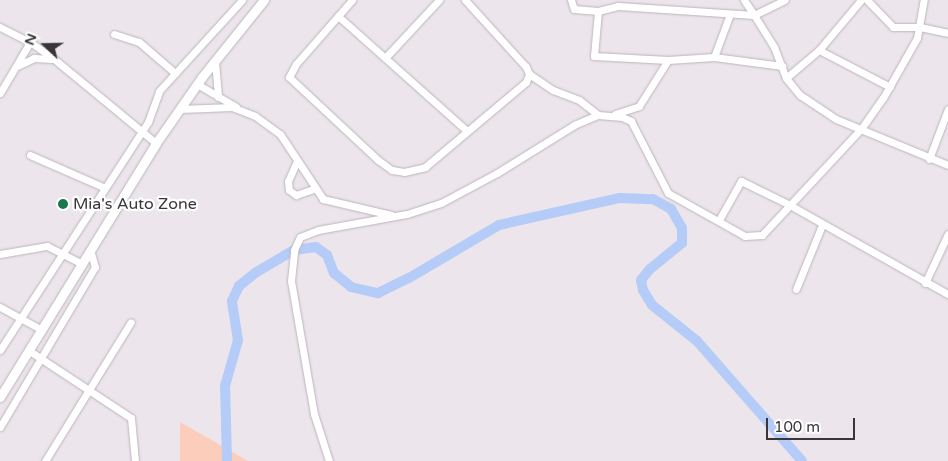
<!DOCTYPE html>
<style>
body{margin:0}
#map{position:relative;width:948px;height:461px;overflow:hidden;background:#ece5eb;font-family:"Varela Round",sans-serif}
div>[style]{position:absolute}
.green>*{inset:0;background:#fccdbb}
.river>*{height:10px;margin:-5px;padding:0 5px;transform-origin:5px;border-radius:5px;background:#b4ccf7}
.roads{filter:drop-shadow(0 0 1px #bcb5bb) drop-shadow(0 0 1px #bcb5bb)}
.minor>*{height:7px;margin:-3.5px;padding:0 3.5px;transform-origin:3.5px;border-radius:3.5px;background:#fff}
.tertiary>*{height:9px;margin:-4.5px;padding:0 4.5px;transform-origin:4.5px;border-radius:4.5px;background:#fff}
.dots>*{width:14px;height:14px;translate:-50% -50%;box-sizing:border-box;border:2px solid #fff;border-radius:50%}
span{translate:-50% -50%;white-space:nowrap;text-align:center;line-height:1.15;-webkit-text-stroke:4.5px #fff;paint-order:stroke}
.poi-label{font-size:16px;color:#383638}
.left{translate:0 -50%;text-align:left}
.north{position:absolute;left:20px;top:20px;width:50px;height:50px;-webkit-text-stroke:4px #fff;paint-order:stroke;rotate:291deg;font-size:14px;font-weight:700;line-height:20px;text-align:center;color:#383638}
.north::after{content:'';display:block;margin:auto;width:18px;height:22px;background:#383638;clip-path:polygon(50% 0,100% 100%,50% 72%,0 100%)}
.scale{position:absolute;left:766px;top:418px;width:89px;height:22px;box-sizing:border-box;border:2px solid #383638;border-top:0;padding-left:6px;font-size:15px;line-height:18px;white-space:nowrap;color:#383638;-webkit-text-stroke:4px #fff;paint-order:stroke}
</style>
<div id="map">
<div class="green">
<div style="clip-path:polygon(180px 422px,248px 461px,180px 461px)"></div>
</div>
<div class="river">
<div style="left:227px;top:461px;width:75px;rotate:-91.5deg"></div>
<div style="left:225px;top:386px;width:48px;rotate:-74.2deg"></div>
<div style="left:238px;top:340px;width:39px;rotate:-99deg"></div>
<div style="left:232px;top:301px;width:17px;rotate:-65deg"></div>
<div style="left:239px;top:286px;width:21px;rotate:-39deg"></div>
<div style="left:255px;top:273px;width:45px;rotate:-30.5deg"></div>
<div style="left:294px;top:250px;width:22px;rotate:-8deg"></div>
<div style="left:316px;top:247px;width:14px;rotate:36deg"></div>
<div style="left:327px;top:255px;width:19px;rotate:69deg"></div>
<div style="left:334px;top:273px;width:22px;rotate:39deg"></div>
<div style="left:351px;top:287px;width:28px;rotate:13deg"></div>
<div style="left:378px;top:293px;width:34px;rotate:-26deg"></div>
<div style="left:409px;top:278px;width:104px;rotate:-30.5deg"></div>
<div style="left:499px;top:225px;width:124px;rotate:-12.6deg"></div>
<div style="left:620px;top:198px;width:33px;rotate:2deg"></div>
<div style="left:653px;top:199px;width:21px;rotate:29deg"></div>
<div style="left:671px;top:209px;width:22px;rotate:60deg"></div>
<div style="left:682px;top:228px;width:15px;rotate:90deg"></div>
<div style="left:682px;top:243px;width:41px;rotate:140.9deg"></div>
<div style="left:650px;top:269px;width:14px;rotate:129deg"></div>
<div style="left:641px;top:280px;width:10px;rotate:79deg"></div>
<div style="left:643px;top:290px;width:17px;rotate:59deg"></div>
<div style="left:652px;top:305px;width:58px;rotate:38.7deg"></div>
<div style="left:697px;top:341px;width:159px;rotate:48.8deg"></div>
</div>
<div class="roads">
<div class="minor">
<div style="left:352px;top:0;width:85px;rotate:131.2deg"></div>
<div style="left:296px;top:64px;width:15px;rotate:118deg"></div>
<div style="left:289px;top:77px;width:122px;rotate:43deg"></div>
<div style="left:378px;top:160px;width:17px;rotate:36deg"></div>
<div style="left:392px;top:170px;width:12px;rotate:9deg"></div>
<div style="left:404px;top:172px;width:22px;rotate:-13deg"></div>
<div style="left:425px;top:167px;width:132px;rotate:-40.1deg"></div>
<div style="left:526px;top:82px;width:9px;rotate:-69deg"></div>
<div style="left:529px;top:74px;width:8px;rotate:-113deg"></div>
<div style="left:526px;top:67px;width:91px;rotate:-132.3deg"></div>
<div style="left:571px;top:0;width:9px;rotate:72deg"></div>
<div style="left:574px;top:9px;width:24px;rotate:5deg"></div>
<div style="left:598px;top:11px;width:21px;rotate:-14deg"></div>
<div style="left:618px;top:6px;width:136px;rotate:3.8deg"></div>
<div style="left:754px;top:15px;width:38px;rotate:58deg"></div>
<div style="left:774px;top:47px;width:33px;rotate:69deg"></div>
<div style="left:786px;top:78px;width:22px;rotate:51deg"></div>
<div style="left:800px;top:95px;width:43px;rotate:33.7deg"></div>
<div style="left:836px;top:119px;width:121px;rotate:22.3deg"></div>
<div style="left:744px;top:0;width:18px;rotate:56deg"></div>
<div style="left:754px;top:15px;width:34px;rotate:-26deg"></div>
<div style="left:867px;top:0;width:37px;rotate:46deg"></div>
<div style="left:893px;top:27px;width:27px"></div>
<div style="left:920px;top:27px;width:29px;rotate:12deg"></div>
<div style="left:598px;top:11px;width:45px;rotate:95.1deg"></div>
<div style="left:594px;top:56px;width:74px;rotate:3.1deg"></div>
<div style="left:668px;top:60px;width:46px;rotate:-3.7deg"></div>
<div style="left:714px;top:57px;width:69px;rotate:7.5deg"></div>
<div style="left:338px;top:16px;width:173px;rotate:41.7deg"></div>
<div style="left:0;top:27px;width:34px;rotate:27deg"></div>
<div style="left:30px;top:42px;width:29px;rotate:35deg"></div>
<div style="left:54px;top:59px;width:132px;rotate:39.5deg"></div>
<div style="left:114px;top:34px;width:26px;rotate:18deg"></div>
<div style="left:139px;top:42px;width:48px;rotate:40.7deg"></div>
<div style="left:819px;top:50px;width:80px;rotate:27.5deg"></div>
<div style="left:714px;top:57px;width:46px;rotate:-69.6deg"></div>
<div style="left:385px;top:58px;width:79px;rotate:-47deg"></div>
<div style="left:215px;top:61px;width:36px;rotate:85deg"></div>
<div style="left:17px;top:66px;width:19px;rotate:-25deg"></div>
<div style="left:34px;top:58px;width:18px;rotate:3deg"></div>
<div style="left:529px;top:74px;width:29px;rotate:34deg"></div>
<div style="left:553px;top:90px;width:28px;rotate:21deg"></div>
<div style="left:579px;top:100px;width:24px;rotate:38deg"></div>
<div style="left:786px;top:78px;width:43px;rotate:-40.3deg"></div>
<div style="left:819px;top:50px;width:65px;rotate:-50deg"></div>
<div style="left:197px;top:84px;width:45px;rotate:30.5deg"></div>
<div style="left:0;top:93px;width:59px;rotate:-59.5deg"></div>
<div style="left:180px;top:109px;width:52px;rotate:-2.2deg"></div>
<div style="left:232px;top:107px;width:25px;rotate:21deg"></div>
<div style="left:255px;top:116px;width:31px;rotate:36deg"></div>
<div style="left:280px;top:134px;width:78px;rotate:56.5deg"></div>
<div style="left:323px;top:199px;width:70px;rotate:13.2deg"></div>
<div style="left:615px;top:114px;width:25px;rotate:-18deg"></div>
<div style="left:639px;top:106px;width:54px;rotate:-57.8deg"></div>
<div style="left:30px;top:155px;width:80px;rotate:23.7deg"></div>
<div style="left:929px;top:159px;width:53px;rotate:-69.2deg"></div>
<div style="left:297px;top:161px;width:22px;rotate:114deg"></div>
<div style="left:288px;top:181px;width:9px;rotate:84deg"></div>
<div style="left:289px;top:190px;width:9px;rotate:36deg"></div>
<div style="left:296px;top:195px;width:18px;rotate:-19deg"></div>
<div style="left:719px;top:220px;width:45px;rotate:-60.6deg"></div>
<div style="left:741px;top:181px;width:52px;rotate:26.1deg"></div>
<div style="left:788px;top:204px;width:184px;rotate:29.4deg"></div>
<div style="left:0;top:254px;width:48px;rotate:-9.7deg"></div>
<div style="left:47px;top:246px;width:39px;rotate:27deg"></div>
<div style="left:925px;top:283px;width:54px;rotate:-64.9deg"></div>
<div style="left:796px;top:289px;width:69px;rotate:-67.9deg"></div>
<div style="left:0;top:307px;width:48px;rotate:28.7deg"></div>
<div style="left:0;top:350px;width:272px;rotate:-57deg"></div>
<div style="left:148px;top:122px;width:33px;rotate:-70deg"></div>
<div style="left:159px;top:91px;width:123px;rotate:-47.6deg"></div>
<div style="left:28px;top:350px;width:123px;rotate:33.4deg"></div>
<div style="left:131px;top:418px;width:43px;rotate:84.7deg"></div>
<div style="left:0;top:427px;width:186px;rotate:-59.3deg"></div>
<div style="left:95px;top:267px;width:18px;rotate:-106deg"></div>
<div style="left:45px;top:461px;width:163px;rotate:-58.3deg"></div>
<div style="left:329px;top:461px;width:49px;rotate:-107.7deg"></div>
<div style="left:314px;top:414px;width:135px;rotate:-99.8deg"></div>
<div style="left:291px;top:281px;width:31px;rotate:-84deg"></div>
<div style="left:294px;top:250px;width:14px;rotate:-65deg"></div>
<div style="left:300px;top:237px;width:19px;rotate:-21deg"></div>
<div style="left:318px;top:230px;width:90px;rotate:-10.2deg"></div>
<div style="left:407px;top:214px;width:36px;rotate:-18deg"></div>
<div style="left:441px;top:203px;width:64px;rotate:-28.2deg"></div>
<div style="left:497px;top:173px;width:91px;rotate:-31.9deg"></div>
<div style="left:574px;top:125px;width:26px;rotate:-23deg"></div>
<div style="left:598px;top:115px;width:24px;rotate:5deg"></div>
<div style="left:622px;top:117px;width:10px;rotate:24deg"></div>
<div style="left:631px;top:121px;width:81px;rotate:62.8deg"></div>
<div style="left:668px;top:193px;width:88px;rotate:29.2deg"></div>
<div style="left:745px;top:236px;width:17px;rotate:-3deg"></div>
<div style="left:762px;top:235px;width:145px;rotate:-47deg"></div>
<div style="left:861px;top:129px;width:38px;rotate:-55deg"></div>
<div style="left:883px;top:98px;width:69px;rotate:-60.5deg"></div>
<div style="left:917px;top:38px;width:39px;rotate:-80deg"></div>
</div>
<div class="tertiary">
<div style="left:0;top:397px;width:298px;rotate:-58.4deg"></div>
<div style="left:156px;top:143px;width:80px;rotate:-55.1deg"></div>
<div style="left:202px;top:77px;width:99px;rotate:-51.2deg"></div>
</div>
</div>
<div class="dots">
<div style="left:63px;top:204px;background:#1b784e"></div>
</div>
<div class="poi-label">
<span class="left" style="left:73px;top:204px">Mia's Auto Zone</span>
</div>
<div class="north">N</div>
<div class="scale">100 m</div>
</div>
